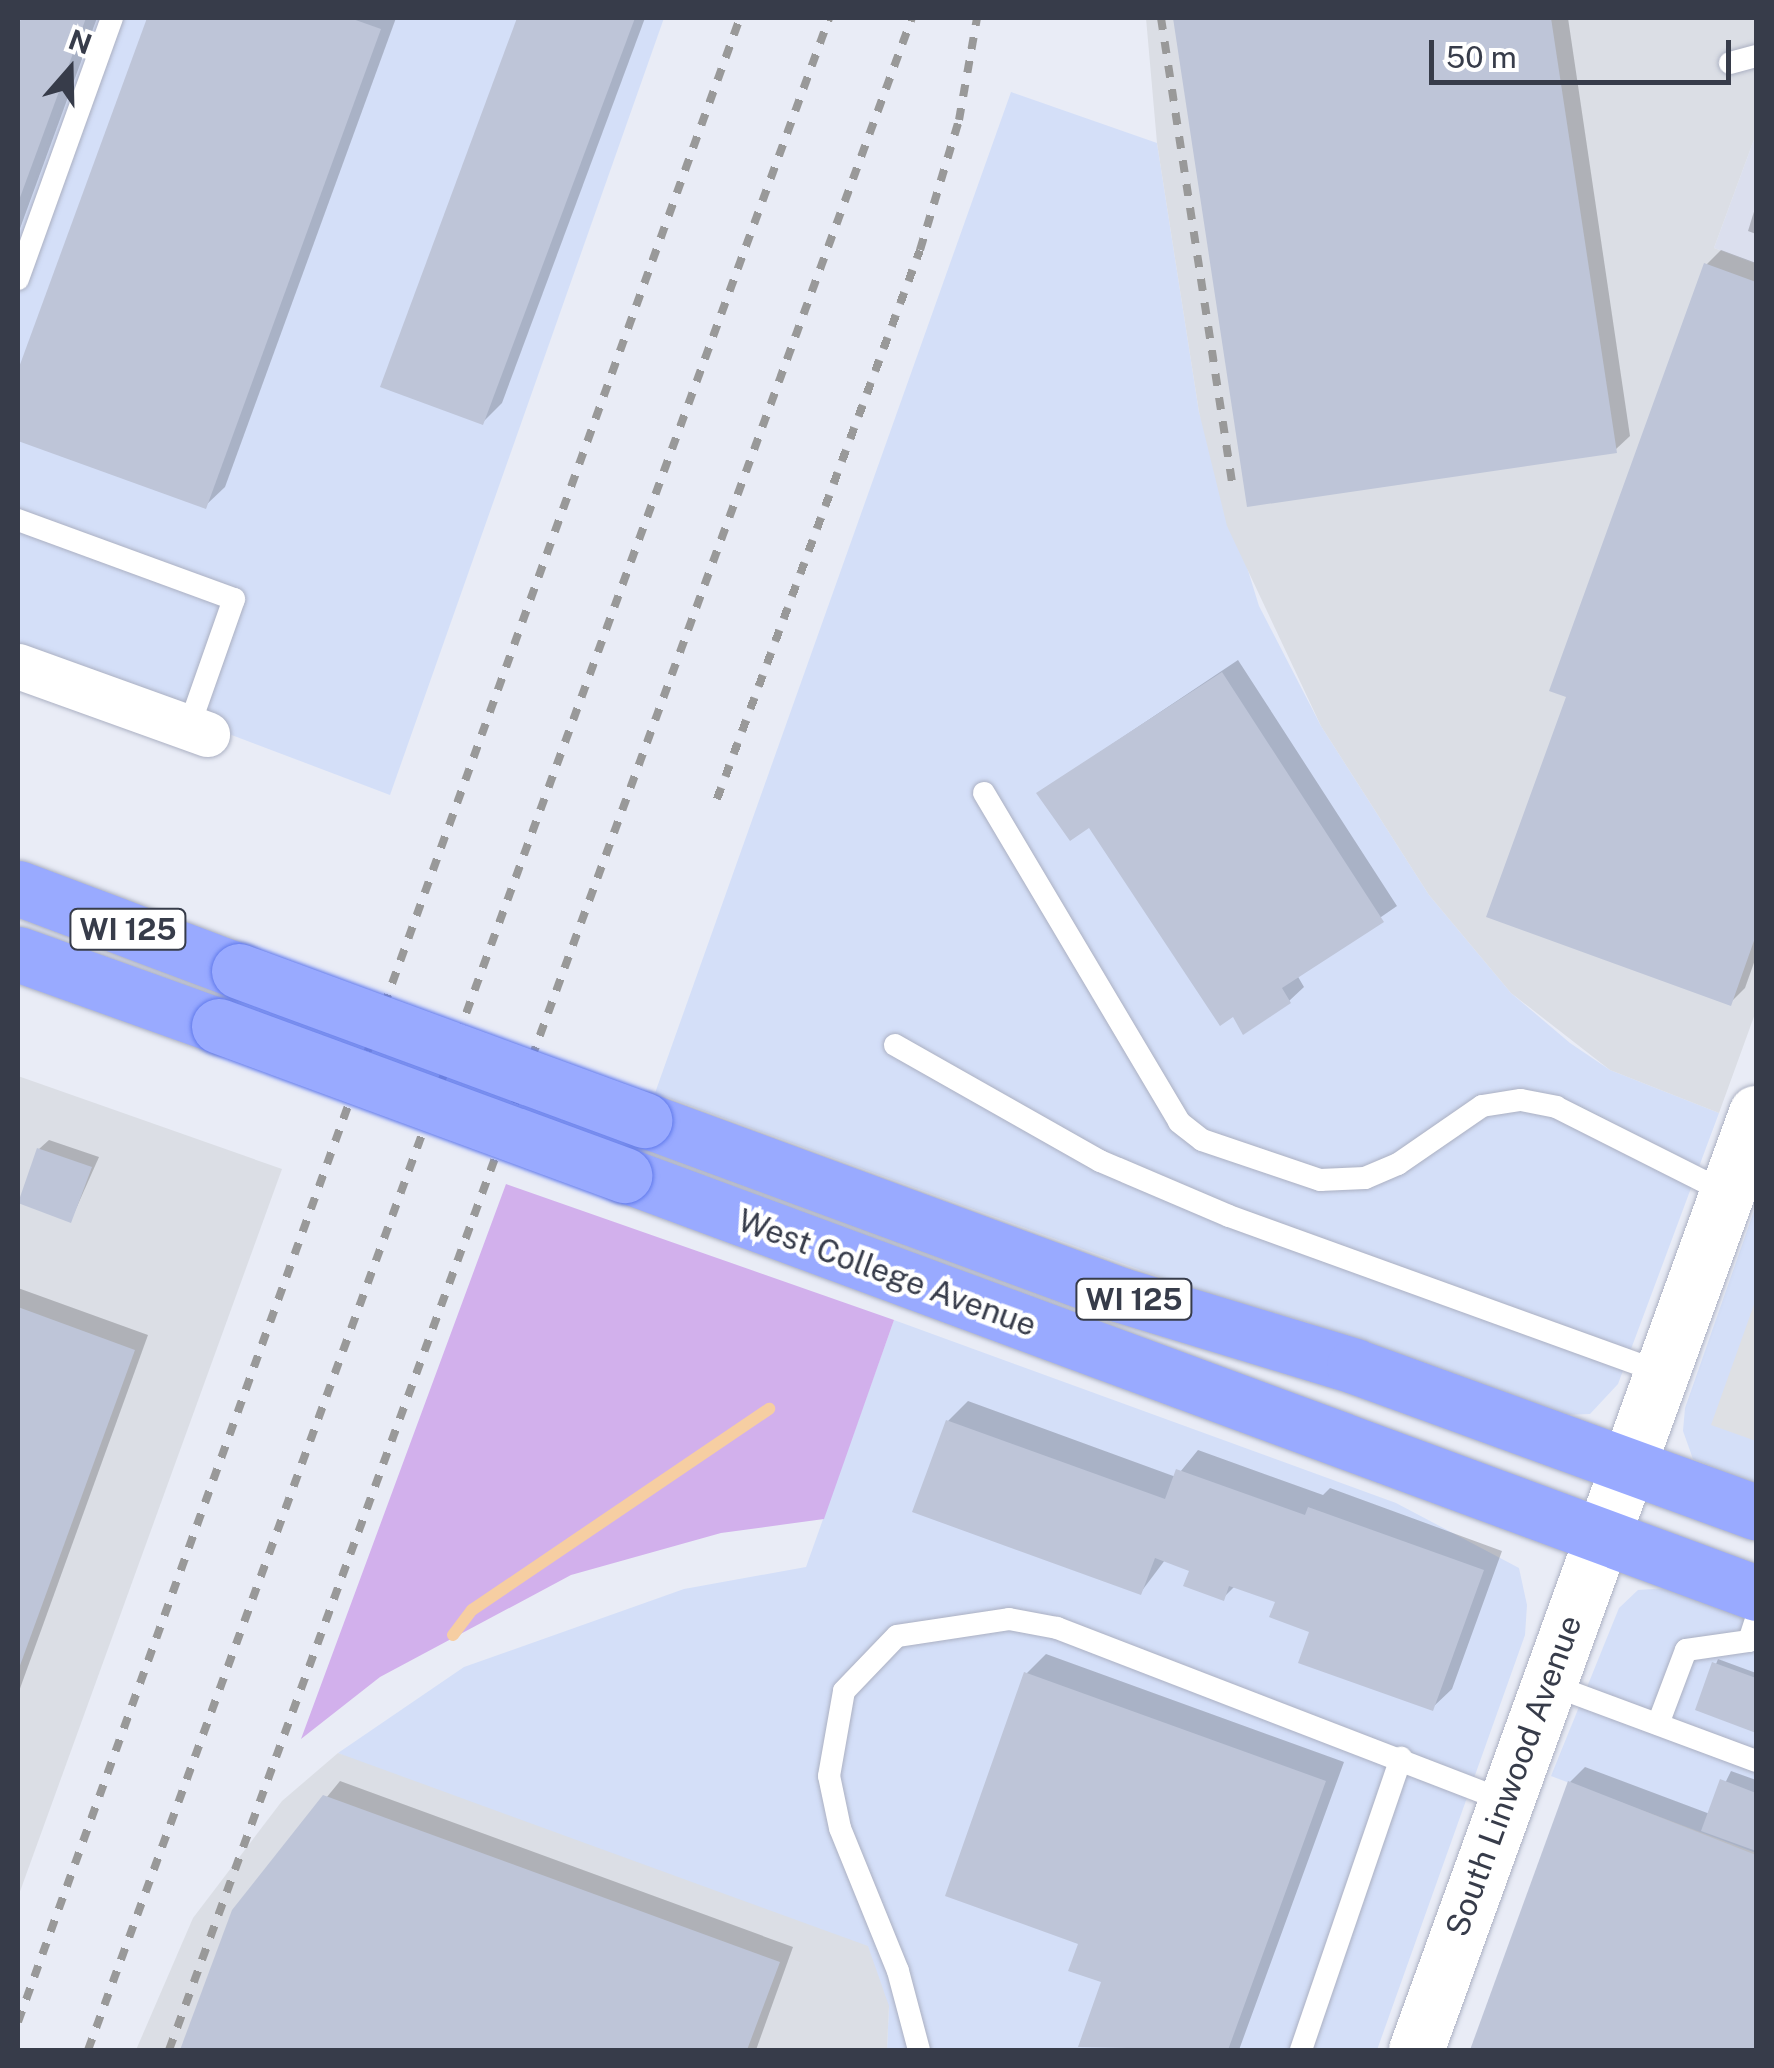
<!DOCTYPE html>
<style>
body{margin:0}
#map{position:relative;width:1774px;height:2068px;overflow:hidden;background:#e9ecf6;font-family:"Public Sans",sans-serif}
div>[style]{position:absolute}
.residential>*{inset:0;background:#dbdfee}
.commercial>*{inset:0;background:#d4dff8}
.industrial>*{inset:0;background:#dbdee5}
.green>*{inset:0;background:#d2b0ec}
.parking>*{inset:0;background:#dee0e4}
.shadow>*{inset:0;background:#0003}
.stream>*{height:12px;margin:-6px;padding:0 6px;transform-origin:6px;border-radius:6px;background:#f6cea2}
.building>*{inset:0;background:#bec5d8}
.roads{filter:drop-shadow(0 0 2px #abb0c2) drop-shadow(0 0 2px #abb0c2)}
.service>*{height:22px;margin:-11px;padding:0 11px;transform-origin:11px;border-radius:11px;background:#fff}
.minor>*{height:45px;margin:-22.5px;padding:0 22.5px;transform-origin:22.5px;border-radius:22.5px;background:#fff}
.tertiary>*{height:55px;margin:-27.5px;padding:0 27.5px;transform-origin:27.5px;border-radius:27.5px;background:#fff}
.primary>*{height:55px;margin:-27.5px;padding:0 27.5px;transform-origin:27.5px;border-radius:27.5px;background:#9af}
.rail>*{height:8px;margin-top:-4px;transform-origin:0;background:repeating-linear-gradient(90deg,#999 0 12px,transparent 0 24px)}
.bridges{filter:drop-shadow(0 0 2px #617aec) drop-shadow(0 0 2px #617aec)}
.primary-bridge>*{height:55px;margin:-27.5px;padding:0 27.5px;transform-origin:27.5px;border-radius:27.5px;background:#9af}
span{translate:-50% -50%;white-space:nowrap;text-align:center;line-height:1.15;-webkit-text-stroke:9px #fff;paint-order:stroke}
.shield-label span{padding:2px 8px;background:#fff;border:2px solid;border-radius:8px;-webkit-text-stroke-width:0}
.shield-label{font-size:30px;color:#373c4a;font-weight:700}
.street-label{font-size:32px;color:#373c4a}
.frame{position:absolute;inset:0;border:20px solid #373c4a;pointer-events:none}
.north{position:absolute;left:20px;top:20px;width:100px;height:100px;-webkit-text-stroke:8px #fff;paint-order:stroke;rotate:20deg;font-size:28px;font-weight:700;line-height:40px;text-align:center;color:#373c4a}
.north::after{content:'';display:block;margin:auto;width:35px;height:45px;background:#373c4a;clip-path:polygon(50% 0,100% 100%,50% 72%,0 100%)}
.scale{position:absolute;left:1429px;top:40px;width:302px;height:45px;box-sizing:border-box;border:5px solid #373c4a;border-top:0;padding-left:12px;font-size:30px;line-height:35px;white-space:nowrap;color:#373c4a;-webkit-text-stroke:8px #fff;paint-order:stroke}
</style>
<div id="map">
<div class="residential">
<div style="clip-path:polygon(1756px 134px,1756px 264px,1714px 248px)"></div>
</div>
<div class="commercial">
<div style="clip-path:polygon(18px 18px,664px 18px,390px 795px,18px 654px)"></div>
<div style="clip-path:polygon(1011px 92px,1157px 143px,1199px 412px,1259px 606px,1321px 726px,1429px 895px,1511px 993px,1570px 1043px,1610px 1070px,1719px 1113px,1618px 1384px,1590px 1414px,1565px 1415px,1510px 1398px,1306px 1322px,1201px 1292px,655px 1093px)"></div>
<div style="clip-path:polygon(1756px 1205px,1756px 1485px,1693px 1459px,1683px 1431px,1685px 1408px)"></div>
<div style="clip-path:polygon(894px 1320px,1396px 1503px,1519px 1568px,1527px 1605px,1525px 1635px,1377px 2050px,887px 2050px,889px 2006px,338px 1753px,464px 1667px,684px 1589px,806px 1567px)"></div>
<div style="clip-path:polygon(1668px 1588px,1756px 1620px,1756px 1853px,1551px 1776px,1619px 1608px,1638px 1590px)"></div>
</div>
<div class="industrial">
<div style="clip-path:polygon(1146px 18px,1756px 18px,1756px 134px,1714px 248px,1756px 264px,1756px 1011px,1719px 1113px,1610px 1070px,1511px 993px,1429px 895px,1321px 726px,1227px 526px,1199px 412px,1157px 143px)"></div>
<div style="clip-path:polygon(18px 1076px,282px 1169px,18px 1897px)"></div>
<div style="clip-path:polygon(338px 1753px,868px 1946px,889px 2006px,887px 2050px,136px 2050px,193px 1918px,282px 1801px)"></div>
</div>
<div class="green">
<div style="clip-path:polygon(506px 1184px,894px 1320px,824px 1519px,721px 1533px,571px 1575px,380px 1677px,301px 1739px)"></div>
</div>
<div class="parking">
<div style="clip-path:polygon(1756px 1299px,1756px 1441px,1711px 1425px)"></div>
</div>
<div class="shadow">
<div style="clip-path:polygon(24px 18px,97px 18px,18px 234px,18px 36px)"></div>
<div style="clip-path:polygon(149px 18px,396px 18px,225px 487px,205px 506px,18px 439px,18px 377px)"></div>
<div style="clip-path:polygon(519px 18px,645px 18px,502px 403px,483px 422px,383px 385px)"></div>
<div style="clip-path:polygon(1176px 18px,1568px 18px,1630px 436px,1615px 450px,1249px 504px)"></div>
<div style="clip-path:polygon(1756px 205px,1756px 234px,1748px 231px)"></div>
<div style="clip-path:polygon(1721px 250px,1756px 263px,1756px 957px,1745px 988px,1730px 1003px,1569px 696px,1706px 265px)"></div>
<div style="clip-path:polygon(1238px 660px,1397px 906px,1297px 975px,1304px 987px,1289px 1001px,1090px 824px,1039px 793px)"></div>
<div style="clip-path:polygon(49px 1140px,99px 1157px,71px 1220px,39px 1149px)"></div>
<div style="clip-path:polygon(18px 1288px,148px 1335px,18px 1694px)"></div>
<div style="clip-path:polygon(968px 1401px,1176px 1477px,1198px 1450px,1323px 1495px,1330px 1488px,1502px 1551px,1452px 1689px,1432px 1708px,1278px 1600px,1235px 1586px,1223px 1598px,1192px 1569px,1165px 1560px,1141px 1592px,948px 1421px)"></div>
<div style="clip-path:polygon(1046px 1654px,1344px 1762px,1239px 2050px,1082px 2046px,1104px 1981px,1081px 1942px,1026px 1674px)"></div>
<div style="clip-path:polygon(1718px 1659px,1756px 1673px,1756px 1730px,1698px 1709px)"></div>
<div style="clip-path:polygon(1585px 1767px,1710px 1814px,1731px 1771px,1756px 1780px,1756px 2050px,1473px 2050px,1570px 1782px)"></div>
<div style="clip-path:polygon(340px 1781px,793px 1947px,756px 2050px,183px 2050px,234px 1911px)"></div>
</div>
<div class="stream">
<div style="left:453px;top:1635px;width:31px;rotate:-53deg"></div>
<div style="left:472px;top:1610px;width:359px;rotate:-34.1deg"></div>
</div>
<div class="building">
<div style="clip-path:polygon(21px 18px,86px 18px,18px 203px,18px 28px)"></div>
<div style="clip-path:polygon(147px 18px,350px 18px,381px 29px,206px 509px,18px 441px,18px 370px)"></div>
<div style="clip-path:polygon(517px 18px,635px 18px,483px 425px,380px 387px)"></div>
<div style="clip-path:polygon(1173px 18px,1551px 18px,1617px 453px,1247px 507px)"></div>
<div style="clip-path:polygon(1704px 263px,1756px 282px,1756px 935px,1731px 1006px,1486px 917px,1566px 697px,1549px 691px)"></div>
<div style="clip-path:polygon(1222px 672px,1384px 922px,1282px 988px,1291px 1003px,1243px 1035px,1233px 1017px,1220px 1026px,1089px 828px,1070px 841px,1036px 793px)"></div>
<div style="clip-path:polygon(37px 1148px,92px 1167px,71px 1223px,18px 1203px)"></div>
<div style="clip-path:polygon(18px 1307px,135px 1350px,18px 1671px)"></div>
<div style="clip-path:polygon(946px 1420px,1165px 1499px,1176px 1469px,1305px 1515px,1308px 1507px,1484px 1570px,1433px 1711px,1298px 1663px,1309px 1632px,1269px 1617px,1275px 1602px,1229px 1586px,1224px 1601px,1183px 1586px,1189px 1571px,1155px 1558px,1141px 1595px,912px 1512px)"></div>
<div style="clip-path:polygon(1712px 1662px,1756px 1678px,1756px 1733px,1695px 1710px)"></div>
<div style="clip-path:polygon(1024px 1672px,1326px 1781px,1228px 2050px,1078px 2047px,1101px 1982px,1068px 1971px,1078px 1944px,945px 1896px)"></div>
<div style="clip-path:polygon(1720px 1779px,1756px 1793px,1756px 1851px,1701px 1831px)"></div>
<div style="clip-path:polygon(1568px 1781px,1756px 1855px,1756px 2050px,1470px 2050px)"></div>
<div style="clip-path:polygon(323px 1795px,780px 1962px,747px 2050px,180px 2050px,232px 1910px)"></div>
</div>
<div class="roads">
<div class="service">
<div style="left:1730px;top:63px;width:27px;rotate:-15deg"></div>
<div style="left:18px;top:279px;width:277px;rotate:-70.2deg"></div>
<div style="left:18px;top:520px;width:230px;rotate:20.1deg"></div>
<div style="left:234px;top:599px;width:136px;rotate:109.4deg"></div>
<div style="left:984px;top:793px;width:382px;rotate:59.3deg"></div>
<div style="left:1179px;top:1122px;width:29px;rotate:38deg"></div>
<div style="left:1202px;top:1140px;width:125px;rotate:18.7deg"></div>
<div style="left:1320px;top:1180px;width:45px;rotate:-2.5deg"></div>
<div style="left:1365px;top:1178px;width:36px;rotate:-23deg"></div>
<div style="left:1398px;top:1164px;width:102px;rotate:-34.6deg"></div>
<div style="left:1482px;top:1106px;width:39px;rotate:-9deg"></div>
<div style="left:1521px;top:1100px;width:36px;rotate:11deg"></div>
<div style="left:1556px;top:1107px;width:191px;rotate:26.7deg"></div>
<div style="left:895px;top:1045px;width:236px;rotate:29.5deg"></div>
<div style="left:1100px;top:1161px;width:140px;rotate:23.1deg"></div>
<div style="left:1229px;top:1216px;width:458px;rotate:19.9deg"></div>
<div style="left:1549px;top:1684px;width:221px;rotate:20.4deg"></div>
<div style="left:1658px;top:1724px;width:79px;rotate:-69.3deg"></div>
<div style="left:1686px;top:1650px;width:64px;rotate:-8.1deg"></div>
<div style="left:1749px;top:1641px;width:22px;rotate:-72deg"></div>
<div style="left:919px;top:2050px;width:82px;rotate:-104.9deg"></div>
<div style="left:898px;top:1971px;width:154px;rotate:-112.1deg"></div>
<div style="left:840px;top:1828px;width:53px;rotate:-101.9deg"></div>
<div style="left:829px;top:1776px;width:86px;rotate:-80deg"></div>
<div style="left:844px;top:1691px;width:76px;rotate:-46.1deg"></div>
<div style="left:897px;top:1636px;width:113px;rotate:-8.6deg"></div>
<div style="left:1009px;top:1619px;width:49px;rotate:10.6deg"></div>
<div style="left:1057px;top:1628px;width:480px;rotate:21.1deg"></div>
<div style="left:1301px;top:2050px;width:309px;rotate:-71.1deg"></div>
</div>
<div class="minor">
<div style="left:18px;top:666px;width:201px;rotate:19.8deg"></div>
</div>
<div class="tertiary">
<div style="left:1416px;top:2050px;width:997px;rotate:-70.06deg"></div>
</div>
<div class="primary">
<div style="left:18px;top:888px;width:236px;rotate:20.6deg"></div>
<div style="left:18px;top:954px;width:214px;rotate:19.7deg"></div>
<div style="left:645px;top:1120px;width:507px;rotate:20.19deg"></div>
<div style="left:1121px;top:1295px;width:244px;rotate:16.9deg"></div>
<div style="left:1354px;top:1366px;width:428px;rotate:20deg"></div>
<div style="left:625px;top:1175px;width:1206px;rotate:20.28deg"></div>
</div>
</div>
<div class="rail">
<div style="left:1161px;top:18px;width:476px;rotate:81.3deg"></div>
<div style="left:717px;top:799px;width:585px;rotate:-69.71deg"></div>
<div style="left:920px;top:250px;width:136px;rotate:-73.3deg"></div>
<div style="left:959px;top:120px;width:104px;rotate:-80deg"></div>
<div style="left:18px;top:2022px;width:2130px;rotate:-70.19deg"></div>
<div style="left:88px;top:2050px;width:2163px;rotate:-69.96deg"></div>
<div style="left:169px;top:2050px;width:2164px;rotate:-69.92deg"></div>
</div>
<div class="bridges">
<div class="primary-bridge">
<div style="left:239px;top:971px;width:432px;rotate:20.2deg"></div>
<div style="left:219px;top:1026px;width:432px;rotate:20.2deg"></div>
</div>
</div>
<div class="shield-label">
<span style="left:128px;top:929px">WI 125</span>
<span style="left:1134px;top:1299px">WI 125</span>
</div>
<div class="street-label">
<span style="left:887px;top:1273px;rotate:20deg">West College Avenue</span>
<span style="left:1514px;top:1776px;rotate:-70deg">South Linwood Avenue</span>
</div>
<div class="frame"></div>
<div class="north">N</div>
<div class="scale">50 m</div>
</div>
